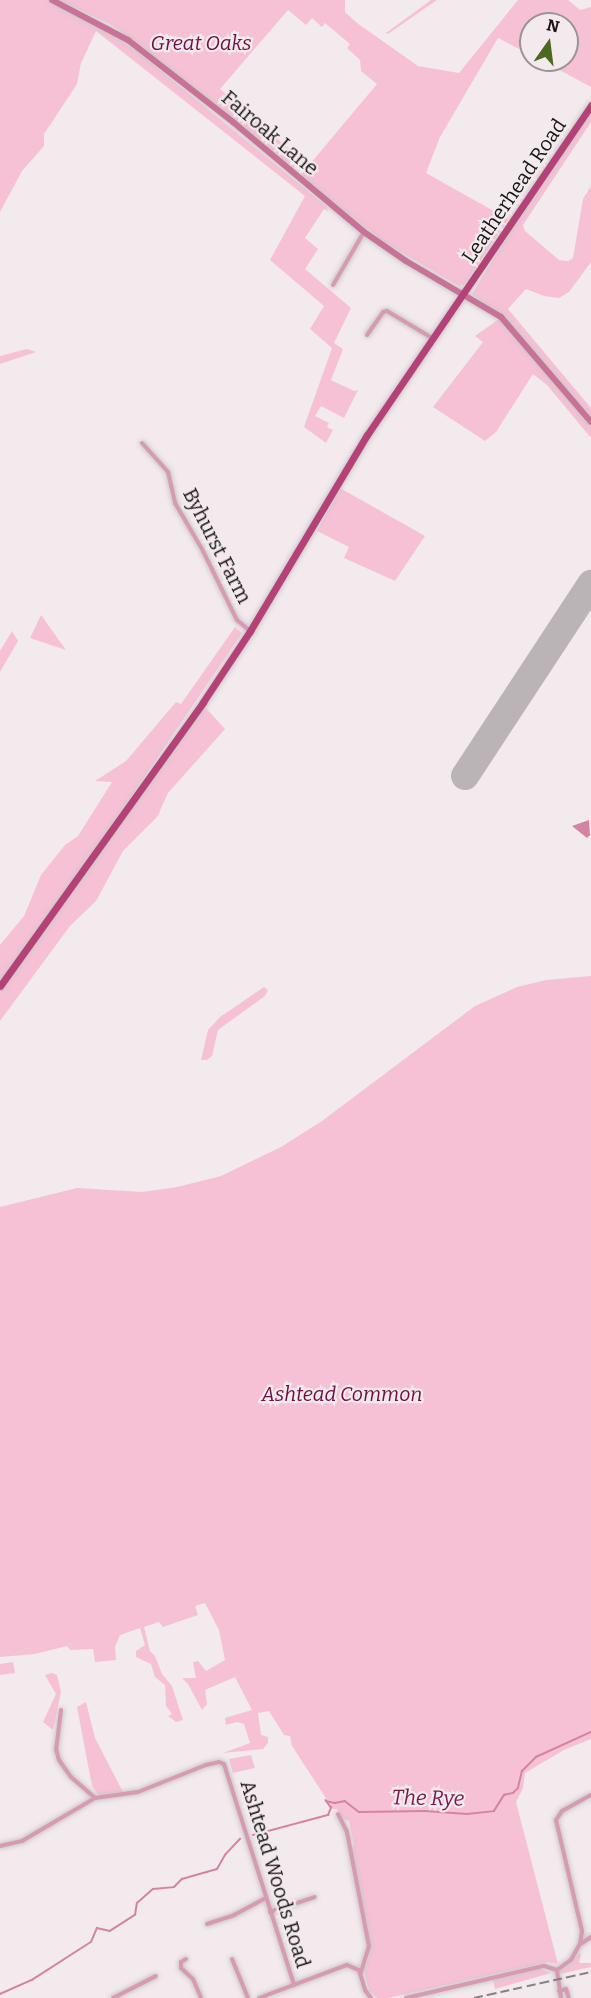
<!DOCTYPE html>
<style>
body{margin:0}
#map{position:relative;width:591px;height:1998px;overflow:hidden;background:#f2eaed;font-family:Bitter,serif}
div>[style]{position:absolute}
.green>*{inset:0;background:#f7c1d5}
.water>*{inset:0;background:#d583a5}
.stream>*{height:1.5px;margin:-0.75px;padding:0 0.75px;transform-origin:0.75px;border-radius:0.75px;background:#d583a5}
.runway>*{height:28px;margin:-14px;padding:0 14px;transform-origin:14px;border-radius:14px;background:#bbb4b7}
.roads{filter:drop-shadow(0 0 2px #cfc8ca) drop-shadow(0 0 2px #cfc8ca)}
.minor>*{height:4px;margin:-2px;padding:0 2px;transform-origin:2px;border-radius:2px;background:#d69bb2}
.secondary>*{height:6px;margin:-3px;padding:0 3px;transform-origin:3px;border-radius:3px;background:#c77296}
.trunk>*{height:7px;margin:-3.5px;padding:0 3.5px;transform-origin:3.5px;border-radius:3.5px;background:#b44278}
.rail>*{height:1.5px;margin-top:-0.75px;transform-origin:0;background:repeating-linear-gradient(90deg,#847f81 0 9px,transparent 0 13.5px)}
span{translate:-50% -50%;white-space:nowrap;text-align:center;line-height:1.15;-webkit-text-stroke:4.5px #f2eaed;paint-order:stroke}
.park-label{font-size:20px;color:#700d44;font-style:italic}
.street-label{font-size:20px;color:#161415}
.water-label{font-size:21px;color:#79184b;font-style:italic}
.north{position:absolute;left:519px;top:12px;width:60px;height:60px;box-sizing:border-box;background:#f2eaed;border:2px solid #9a9497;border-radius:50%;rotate:14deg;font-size:16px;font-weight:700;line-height:24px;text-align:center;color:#161415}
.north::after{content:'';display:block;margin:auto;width:21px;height:27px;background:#4c6a1e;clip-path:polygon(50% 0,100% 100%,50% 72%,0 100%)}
</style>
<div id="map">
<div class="green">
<div style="clip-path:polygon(0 0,47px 0,106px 30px,139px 53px,326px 206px,328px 211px,324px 209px,305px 238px,318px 249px,305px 269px,351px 308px,334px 343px,343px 349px,331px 380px,354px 391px,358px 390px,344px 418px,321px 406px,315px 416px,329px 423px,327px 427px,333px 430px,326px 443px,304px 427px,332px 348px,310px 329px,324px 306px,270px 260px,305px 196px,96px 31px,81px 63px,77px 84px,44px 134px,44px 146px,22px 171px,0 212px)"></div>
<div style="clip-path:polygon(59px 0,345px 0,345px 12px,357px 23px,418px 66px,459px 73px,518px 0,568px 0,580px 10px,591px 7px,591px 87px,541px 60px,567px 60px,567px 24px,531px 24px,531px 55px,498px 38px,440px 137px,426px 173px,508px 219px,464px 285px,459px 286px,384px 242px,300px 176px,377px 84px,361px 71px,360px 60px,347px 48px,350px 44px,325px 23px,322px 27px,312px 18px,306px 25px,288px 10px,220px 89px,303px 161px,295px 171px,137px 42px,110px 24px)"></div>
<div style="clip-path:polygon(431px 0,437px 0,388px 34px,386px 33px)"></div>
<div style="clip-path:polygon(591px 113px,591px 122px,523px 225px,525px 231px,559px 260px,568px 261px,573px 258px,583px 199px,591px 186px,591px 262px,569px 292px,559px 298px,544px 296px,526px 289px,508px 309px,591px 408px,591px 417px,514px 327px,472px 294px,514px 225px)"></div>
<div style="clip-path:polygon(499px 319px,591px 427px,591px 438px,547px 385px,533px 374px,496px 432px,485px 441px,433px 407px,483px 342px,475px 336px)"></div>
<div style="clip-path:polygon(27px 349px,36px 352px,0 364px,0 356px)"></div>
<div style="clip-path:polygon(340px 488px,425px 536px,395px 581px,344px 558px,349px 547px,317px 531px)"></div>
<div style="clip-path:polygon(41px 615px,66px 650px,30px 638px)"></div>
<div style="clip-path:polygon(235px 627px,242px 633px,79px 873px,0 982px,0 945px,24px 916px,41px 875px,65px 845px,78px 836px,112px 782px,95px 781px,126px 761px,176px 702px,181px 704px)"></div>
<div style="clip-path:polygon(12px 631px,18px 641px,0 672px,0 651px)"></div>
<div style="clip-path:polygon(205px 707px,225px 729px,168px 793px,157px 817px,123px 851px,96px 901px,70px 926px,0 1021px,0 993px)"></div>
<div style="clip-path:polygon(591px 976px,591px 1739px,564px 1750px,525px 1773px,523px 1788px,516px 1802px,558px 1964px,548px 1962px,388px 1998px,377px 1998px,369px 1990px,364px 1971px,369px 1956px,370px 1942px,352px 1847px,354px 1845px,349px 1821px,343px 1819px,337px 1809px,333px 1809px,292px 1746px,290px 1736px,284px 1735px,269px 1711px,258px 1713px,261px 1735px,268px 1737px,268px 1743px,263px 1749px,223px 1753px,250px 1743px,244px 1724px,237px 1722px,226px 1725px,225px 1718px,252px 1710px,235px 1677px,205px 1690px,207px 1704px,202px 1710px,188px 1684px,182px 1678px,196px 1678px,193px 1662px,198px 1661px,206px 1671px,225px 1660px,219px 1630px,205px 1603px,195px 1606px,198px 1615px,163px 1627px,159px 1622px,144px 1627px,150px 1651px,155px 1656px,162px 1674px,172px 1686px,183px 1720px,176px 1722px,168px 1716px,172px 1714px,166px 1706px,165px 1685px,155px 1677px,151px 1664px,136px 1657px,136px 1651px,145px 1645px,140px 1628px,120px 1635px,115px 1647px,116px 1660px,95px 1662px,93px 1649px,70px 1650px,67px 1646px,35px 1654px,0 1657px,0 1207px,77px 1188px,142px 1192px,177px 1187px,221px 1176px,281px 1147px,322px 1121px,475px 1006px,517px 987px,546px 980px)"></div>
<div style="clip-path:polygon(264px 987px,268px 990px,265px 996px,218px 1030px,212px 1056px,207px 1060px,201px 1060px,208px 1030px,220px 1017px)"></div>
<div style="clip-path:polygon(13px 1662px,15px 1673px,0 1675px,0 1664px)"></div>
<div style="clip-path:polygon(52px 1673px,57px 1675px,61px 1692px,53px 1730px,43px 1722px,56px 1694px,45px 1675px)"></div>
<div style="clip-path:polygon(86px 1702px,95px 1738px,123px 1792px,99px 1796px,92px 1786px,77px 1707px)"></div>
<div style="clip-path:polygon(251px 1755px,255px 1768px,233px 1773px,229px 1759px)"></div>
<div style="clip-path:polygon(579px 1952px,581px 1955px,579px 1963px,591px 1963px,591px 1967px,560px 1974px,559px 1970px,571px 1964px)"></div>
<div style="clip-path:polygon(540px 1969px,551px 1973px,495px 1989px,493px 1980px)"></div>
</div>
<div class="water">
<div style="clip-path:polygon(589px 820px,590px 835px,587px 838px,572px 826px)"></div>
</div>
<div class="stream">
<div style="left:253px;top:1835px;width:78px;rotate:-14.9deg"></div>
<div style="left:328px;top:1815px;width:8px;rotate:-67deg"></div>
<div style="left:331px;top:1808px;width:9px;rotate:-126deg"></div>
<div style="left:326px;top:1801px;width:9px;rotate:13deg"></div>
<div style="left:335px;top:1803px;width:10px;rotate:-11deg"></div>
<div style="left:345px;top:1801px;width:18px;rotate:38deg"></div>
<div style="left:359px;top:1812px;width:66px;rotate:-0.9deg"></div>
<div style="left:425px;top:1811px;width:42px;rotate:4.1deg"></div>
<div style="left:467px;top:1814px;width:27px;rotate:-6deg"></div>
<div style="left:494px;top:1811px;width:19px;rotate:-58deg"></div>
<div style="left:504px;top:1795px;width:9px;rotate:-13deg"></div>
<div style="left:513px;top:1793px;width:7px;rotate:-45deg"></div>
<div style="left:518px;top:1788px;width:17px;rotate:-77deg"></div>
<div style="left:522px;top:1771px;width:20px;rotate:-45deg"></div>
<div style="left:536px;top:1757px;width:60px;rotate:-24.4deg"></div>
<div style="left:0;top:1994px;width:35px;rotate:-24deg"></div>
<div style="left:32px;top:1980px;width:70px;rotate:-32.8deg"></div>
<div style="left:91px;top:1942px;width:15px;rotate:-67deg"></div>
<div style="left:97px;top:1928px;width:13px;rotate:13deg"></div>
<div style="left:110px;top:1931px;width:30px;rotate:-33deg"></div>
<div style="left:135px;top:1915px;width:12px;rotate:-81deg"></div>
<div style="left:137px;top:1903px;width:21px;rotate:-41deg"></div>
<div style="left:153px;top:1889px;width:21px;rotate:-5deg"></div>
<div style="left:174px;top:1887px;width:11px;rotate:-45deg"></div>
<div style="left:182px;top:1879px;width:36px;rotate:-16deg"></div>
<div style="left:217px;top:1869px;width:16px;rotate:-60deg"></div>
<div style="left:225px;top:1855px;width:22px;rotate:-47deg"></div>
</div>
<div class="runway">
<div style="left:465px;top:776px;width:230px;rotate:-56.7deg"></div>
</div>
<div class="roads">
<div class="minor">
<div style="left:333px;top:285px;width:61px;rotate:-59.7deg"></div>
<div style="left:367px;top:335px;width:28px;rotate:-55deg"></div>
<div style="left:383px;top:312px;width:4px;rotate:-14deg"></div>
<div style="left:387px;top:311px;width:52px;rotate:31deg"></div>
<div style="left:142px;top:443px;width:39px;rotate:48deg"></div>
<div style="left:168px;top:472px;width:32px;rotate:77deg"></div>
<div style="left:175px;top:503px;width:56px;rotate:59.7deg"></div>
<div style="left:203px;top:551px;width:77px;rotate:63.8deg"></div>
<div style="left:237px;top:620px;width:17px;rotate:40deg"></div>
<div style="left:61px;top:1710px;width:39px;rotate:97deg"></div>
<div style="left:56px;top:1749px;width:11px;rotate:75deg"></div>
<div style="left:59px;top:1760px;width:21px;rotate:55deg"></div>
<div style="left:71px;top:1777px;width:32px;rotate:41deg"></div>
<div style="left:95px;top:1798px;width:43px;rotate:-7.9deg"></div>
<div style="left:138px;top:1792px;width:73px;rotate:-21.7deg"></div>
<div style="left:206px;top:1765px;width:13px;rotate:-13deg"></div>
<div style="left:219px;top:1762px;width:5px;rotate:22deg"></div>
<div style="left:224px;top:1764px;width:232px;rotate:72.4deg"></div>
<div style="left:338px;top:1814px;width:20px;rotate:63deg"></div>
<div style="left:347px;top:1832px;width:116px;rotate:79.1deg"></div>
<div style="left:369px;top:1946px;width:27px;rotate:107deg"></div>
<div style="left:0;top:1846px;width:23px;rotate:-13deg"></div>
<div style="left:22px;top:1841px;width:85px;rotate:-30.5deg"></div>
<div style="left:270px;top:1912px;width:47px;rotate:-18.4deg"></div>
<div style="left:207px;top:1924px;width:28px;rotate:-18deg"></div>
<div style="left:234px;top:1915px;width:36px;rotate:-28deg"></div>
<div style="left:582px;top:1943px;width:11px;rotate:-34deg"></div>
<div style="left:186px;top:1959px;width:6px;rotate:149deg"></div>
<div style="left:181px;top:1962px;width:6px;rotate:90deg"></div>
<div style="left:181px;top:1968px;width:16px;rotate:43deg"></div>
<div style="left:193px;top:1979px;width:21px;rotate:67deg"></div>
<div style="left:232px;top:1959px;width:42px;rotate:67.7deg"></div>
<div style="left:557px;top:1970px;width:17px;rotate:-36deg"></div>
<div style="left:571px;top:1960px;width:18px;rotate:-61deg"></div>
<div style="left:580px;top:1944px;width:13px;rotate:-81deg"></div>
<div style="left:582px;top:1931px;width:114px;rotate:-103.2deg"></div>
<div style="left:556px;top:1820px;width:11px;rotate:-56deg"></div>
<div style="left:562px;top:1811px;width:33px;rotate:-29deg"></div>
<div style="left:557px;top:1970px;width:28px;rotate:82deg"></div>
<div style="left:559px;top:1991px;width:7px;rotate:-16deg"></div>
<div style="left:566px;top:1989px;width:9px;rotate:72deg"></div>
<div style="left:113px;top:1998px;width:48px;rotate:-27.1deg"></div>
<div style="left:259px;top:1998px;width:94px;rotate:-20.6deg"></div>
<div style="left:347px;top:1965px;width:13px;rotate:23deg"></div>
<div style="left:359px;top:1970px;width:21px;rotate:73deg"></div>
<div style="left:365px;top:1990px;width:10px;rotate:53deg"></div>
<div style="left:406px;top:1998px;width:142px;rotate:-13.1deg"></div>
<div style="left:544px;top:1966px;width:14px;rotate:17deg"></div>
</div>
<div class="secondary">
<div style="left:52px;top:0;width:86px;rotate:27.8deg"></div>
<div style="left:128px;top:40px;width:133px;rotate:38deg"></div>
<div style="left:233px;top:122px;width:171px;rotate:40deg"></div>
<div style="left:364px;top:232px;width:51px;rotate:34.6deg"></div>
<div style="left:406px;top:261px;width:110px;rotate:30.5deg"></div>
<div style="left:501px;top:317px;width:138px;rotate:49.4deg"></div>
</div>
<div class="trunk">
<div style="left:0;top:986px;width:349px;rotate:-54.4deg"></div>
<div style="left:203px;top:702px;width:85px;rotate:-56.5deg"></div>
<div style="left:250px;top:631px;width:228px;rotate:-59.2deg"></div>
<div style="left:367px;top:435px;width:399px;rotate:-55.8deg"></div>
</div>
</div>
<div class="rail">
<div style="left:474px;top:1998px;width:120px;rotate:-12.5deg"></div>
</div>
<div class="park-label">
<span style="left:201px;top:43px">Great Oaks</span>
<span style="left:342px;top:1394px">Ashtead Common</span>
</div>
<div class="street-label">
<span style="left:270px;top:133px;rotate:40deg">Fairoak Lane</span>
<span style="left:514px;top:191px;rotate:-56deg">Leatherhead Road</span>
<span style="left:217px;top:546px;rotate:63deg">Byhurst Farm</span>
<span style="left:275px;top:1874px;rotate:73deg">Ashtead Woods Road</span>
</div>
<div class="water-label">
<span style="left:428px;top:1798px;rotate:1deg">The Rye</span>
</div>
<div class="north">N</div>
</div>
